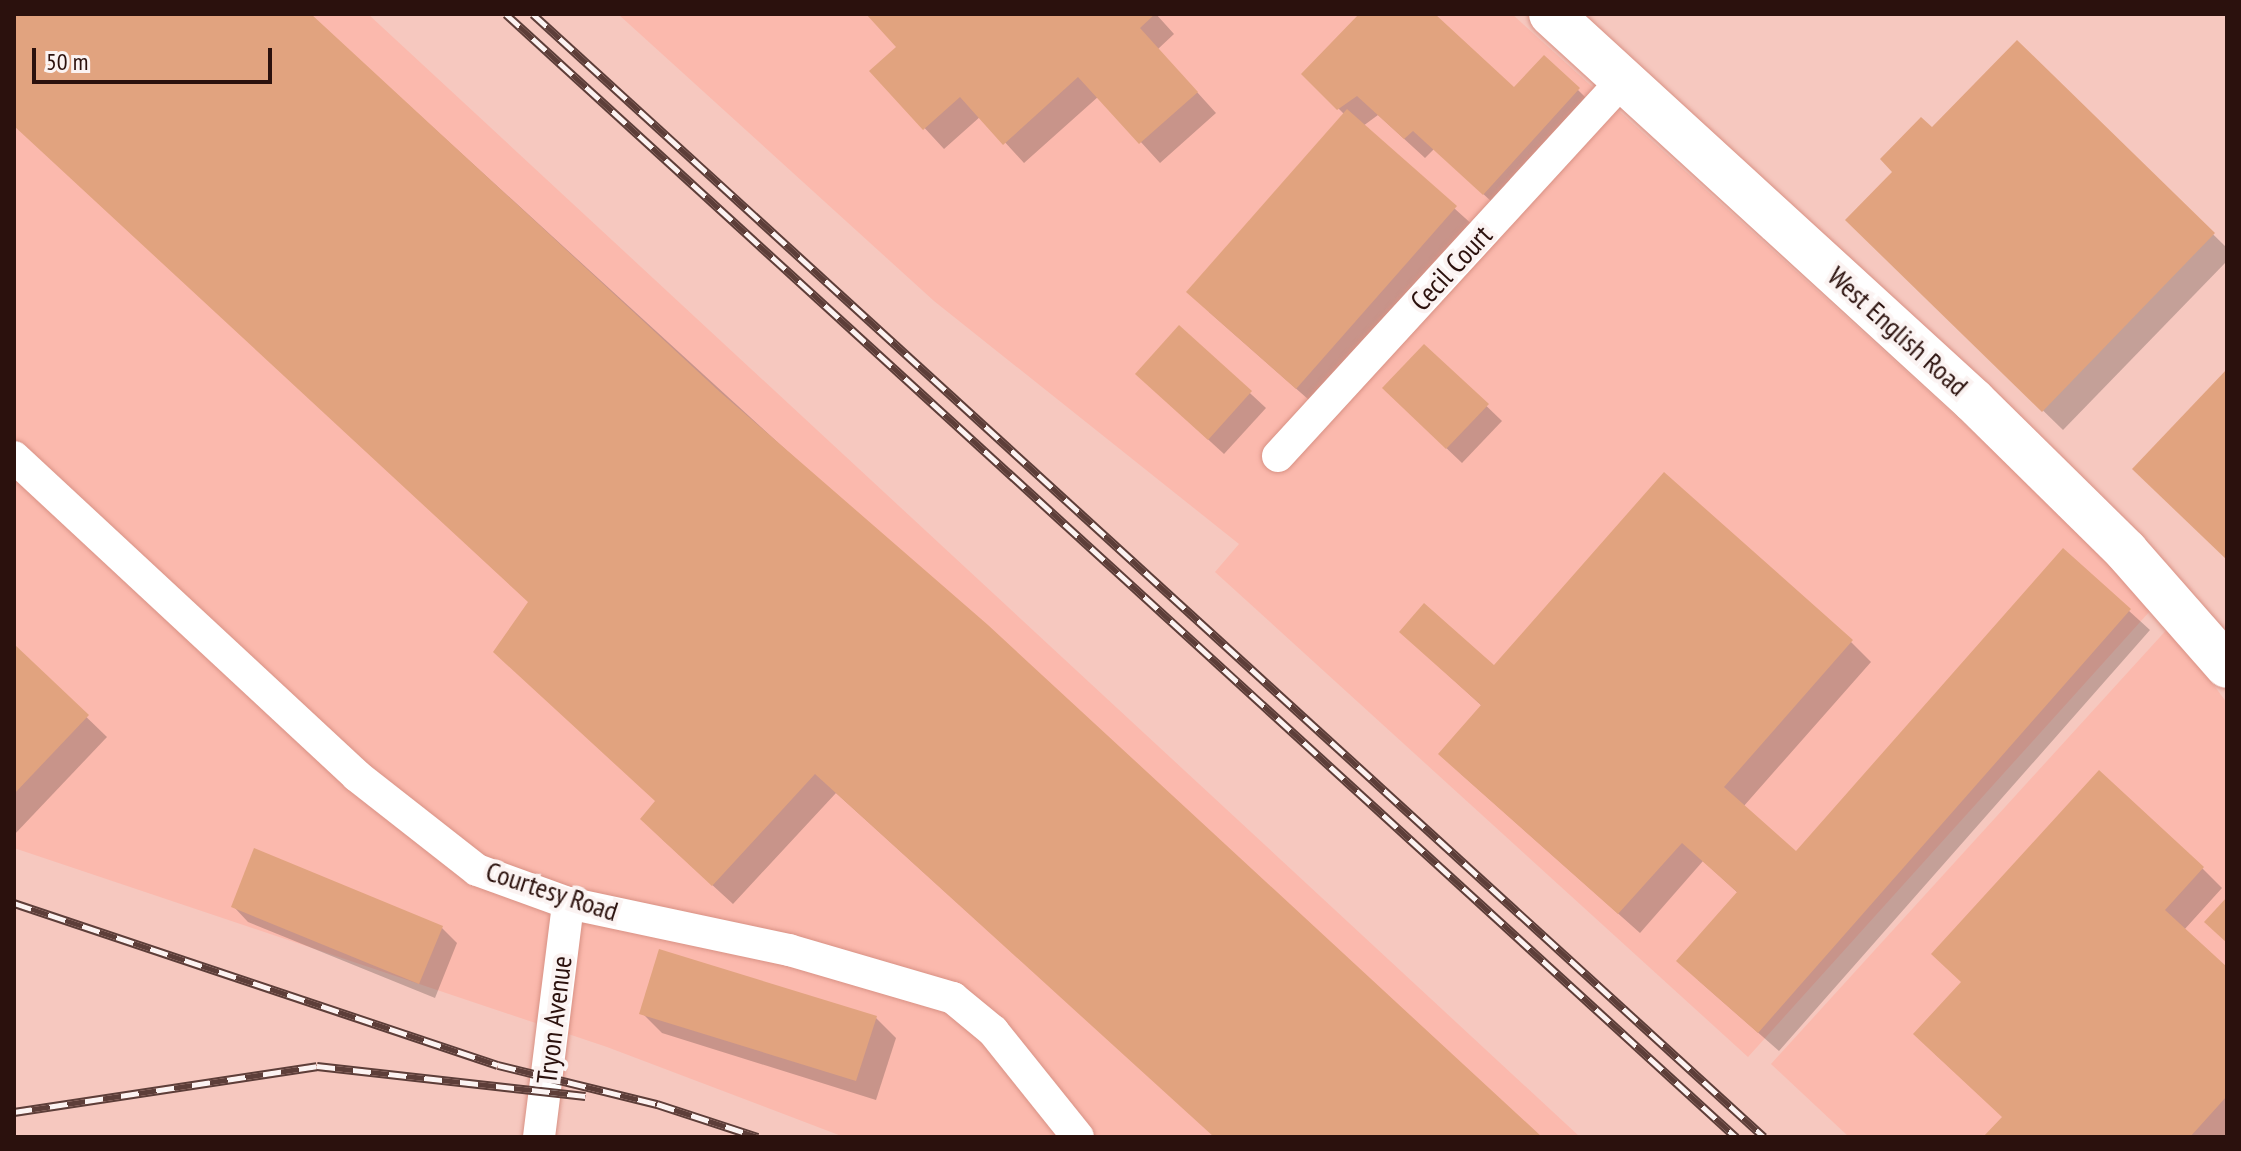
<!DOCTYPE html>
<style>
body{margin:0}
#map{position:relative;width:2241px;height:1151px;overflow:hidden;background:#f6c8bf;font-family:"PT Sans Narrow",sans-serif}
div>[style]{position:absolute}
.built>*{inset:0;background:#fbb9ad}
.shadow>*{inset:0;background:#0003}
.building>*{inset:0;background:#e1a37f}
.roads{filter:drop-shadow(0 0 2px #d89184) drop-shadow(0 0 2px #d89184)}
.street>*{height:32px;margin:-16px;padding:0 16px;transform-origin:16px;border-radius:16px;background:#fff}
.secondary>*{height:44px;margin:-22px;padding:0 22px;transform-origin:22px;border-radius:22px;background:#fff}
.rail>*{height:9px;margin-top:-4.5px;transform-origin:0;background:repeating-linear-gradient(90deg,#fbf3f2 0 18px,#5d3e39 0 36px);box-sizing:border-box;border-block:2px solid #5d3e39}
span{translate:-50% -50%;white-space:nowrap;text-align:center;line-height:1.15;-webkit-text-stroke:8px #fbf3f2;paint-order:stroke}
.street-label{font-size:28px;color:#2b110d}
.frame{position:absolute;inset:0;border:16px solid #2b110d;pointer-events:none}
.scale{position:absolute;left:32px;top:48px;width:240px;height:36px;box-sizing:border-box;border:4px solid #2b110d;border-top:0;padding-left:10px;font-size:24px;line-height:28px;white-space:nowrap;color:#2b110d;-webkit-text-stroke:6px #fbf3f2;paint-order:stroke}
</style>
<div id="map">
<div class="built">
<div style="clip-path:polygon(14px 14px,368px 14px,1580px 1137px,844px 1137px,607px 1047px,14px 848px)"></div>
<div style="clip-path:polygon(618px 14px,1512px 14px,2159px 601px,1748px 1057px,1215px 572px,1239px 544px,934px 301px)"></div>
<div style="clip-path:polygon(2170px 626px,2227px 703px,2227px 1137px,1849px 1137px,1771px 1064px)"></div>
</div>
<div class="shadow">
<div style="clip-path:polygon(14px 14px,309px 14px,1538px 1137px,1216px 1137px,836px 793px,733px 904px,662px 839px,657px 801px,530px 603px,14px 123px)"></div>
<div style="clip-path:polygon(869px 14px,1156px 14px,1174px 34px,1158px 49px,1216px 113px,1160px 163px,1099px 96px,1024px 163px,981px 116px,944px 149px,872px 71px,899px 47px)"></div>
<div style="clip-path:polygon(1361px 14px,1432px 14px,1515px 90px,1578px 90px,1598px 110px,1504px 213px,1434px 149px,1425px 158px,1378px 115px,1363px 126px,1475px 227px,1317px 407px,1209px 312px,1345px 115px,1304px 74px)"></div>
<div style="clip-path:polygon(2017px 42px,2227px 248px,2227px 261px,2063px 430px,1848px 220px)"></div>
<div style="clip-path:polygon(1180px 328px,1266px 408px,1224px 454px,1153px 389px)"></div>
<div style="clip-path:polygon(1424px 346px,1502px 421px,1462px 463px,1400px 404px)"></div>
<div style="clip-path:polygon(2063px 551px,2150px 630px,1779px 1051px,1698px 980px,1738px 893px,1703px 861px,1640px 933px,1461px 774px,1482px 706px,1401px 632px,1494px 668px,1851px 642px,1871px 662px,1743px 807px,1796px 854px)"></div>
<div style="clip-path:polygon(14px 647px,107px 737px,14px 835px)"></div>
<div style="clip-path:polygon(2202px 868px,2222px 888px,2184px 930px,2227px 970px,2227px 1137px,1986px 1137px,2004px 1117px,1935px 1054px)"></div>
<div style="clip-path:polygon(233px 906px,441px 927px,457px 943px,435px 998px,248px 922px)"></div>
<div style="clip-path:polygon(642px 1013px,876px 1018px,896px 1038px,876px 1100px,662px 1033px)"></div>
</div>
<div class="building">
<div style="clip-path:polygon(14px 14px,311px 14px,720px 392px,988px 625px,1542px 1137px,1214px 1137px,815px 774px,712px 886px,640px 819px,655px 801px,493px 652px,528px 602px,14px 126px)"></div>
<div style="clip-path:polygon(866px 14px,1155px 14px,1140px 28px,1198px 92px,1139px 144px,1078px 77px,1003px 145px,960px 97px,923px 130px,869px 71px,896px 47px)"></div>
<div style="clip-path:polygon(1359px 14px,1435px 14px,1514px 87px,1544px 55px,1580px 88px,1483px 195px,1413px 131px,1404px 139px,1357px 96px,1337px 110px,1301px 74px)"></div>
<div style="clip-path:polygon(2017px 40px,2215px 233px,2042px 412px,1845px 220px,1892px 172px,1880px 159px,1921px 117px,1932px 127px)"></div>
<div style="clip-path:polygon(1347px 109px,1457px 206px,1296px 389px,1186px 292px)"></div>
<div style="clip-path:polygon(1179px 325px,1252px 391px,1208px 440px,1135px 374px)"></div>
<div style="clip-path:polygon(1424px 344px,1489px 404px,1446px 449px,1382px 388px)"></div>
<div style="clip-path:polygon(2227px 369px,2227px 560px,2132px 469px)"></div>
<div style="clip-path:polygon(1664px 472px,1853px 640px,1724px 787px,1796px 851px,2063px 548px,2131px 609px,1758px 1033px,1676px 961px,1737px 892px,1682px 843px,1618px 914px,1438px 754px,1481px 705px,1399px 632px,1424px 603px,1494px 665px)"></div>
<div style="clip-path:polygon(14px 644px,89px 715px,14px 794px)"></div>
<div style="clip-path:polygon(2099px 770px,2204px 867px,2165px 910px,2227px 967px,2227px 1096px,2190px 1137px,1983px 1137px,2002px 1117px,1913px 1034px,1961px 982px,1931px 954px)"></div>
<div style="clip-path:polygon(254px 848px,443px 926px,419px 984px,231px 907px)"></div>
<div style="clip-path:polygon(2227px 897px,2227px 943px,2204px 922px)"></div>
<div style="clip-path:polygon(659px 949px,877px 1016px,856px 1081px,639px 1014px)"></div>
</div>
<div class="roads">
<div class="street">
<div style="left:1278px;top:456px;width:510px;rotate:-47.46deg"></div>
<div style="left:14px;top:457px;width:468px;rotate:42.9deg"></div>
<div style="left:357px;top:776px;width:152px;rotate:38.1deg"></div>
<div style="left:477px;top:870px;width:97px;rotate:19.9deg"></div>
<div style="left:568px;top:903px;width:226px;rotate:12deg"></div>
<div style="left:789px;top:950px;width:171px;rotate:16.3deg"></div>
<div style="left:953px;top:998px;width:52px;rotate:39.5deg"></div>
<div style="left:993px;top:1031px;width:136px;rotate:51.3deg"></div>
<div style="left:539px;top:1137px;width:236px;rotate:-82.9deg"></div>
</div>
<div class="secondary">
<div style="left:1551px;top:14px;width:573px;rotate:42.46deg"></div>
<div style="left:1974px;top:401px;width:214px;rotate:44.6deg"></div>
<div style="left:2126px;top:551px;width:153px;rotate:48.7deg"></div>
</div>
</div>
<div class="rail">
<div style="left:506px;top:14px;width:1666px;rotate:42.4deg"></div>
<div style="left:533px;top:14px;width:1666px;rotate:42.37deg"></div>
<div style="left:14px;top:903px;width:510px;rotate:18.51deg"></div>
<div style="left:498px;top:1065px;width:164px;rotate:13.8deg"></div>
<div style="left:657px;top:1104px;width:106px;rotate:18.1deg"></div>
<div style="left:14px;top:1112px;width:306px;rotate:-8.6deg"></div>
<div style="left:317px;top:1066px;width:270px;rotate:6.4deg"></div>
</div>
<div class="street-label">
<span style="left:1451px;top:268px;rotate:-47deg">Cecil Court</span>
<span style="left:1898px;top:331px;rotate:42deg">West English Road</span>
<span style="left:552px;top:891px;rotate:18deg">Courtesy Road</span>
<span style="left:554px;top:1020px;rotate:-83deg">Tryon Avenue</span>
</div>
<div class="frame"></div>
<div class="scale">50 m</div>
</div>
